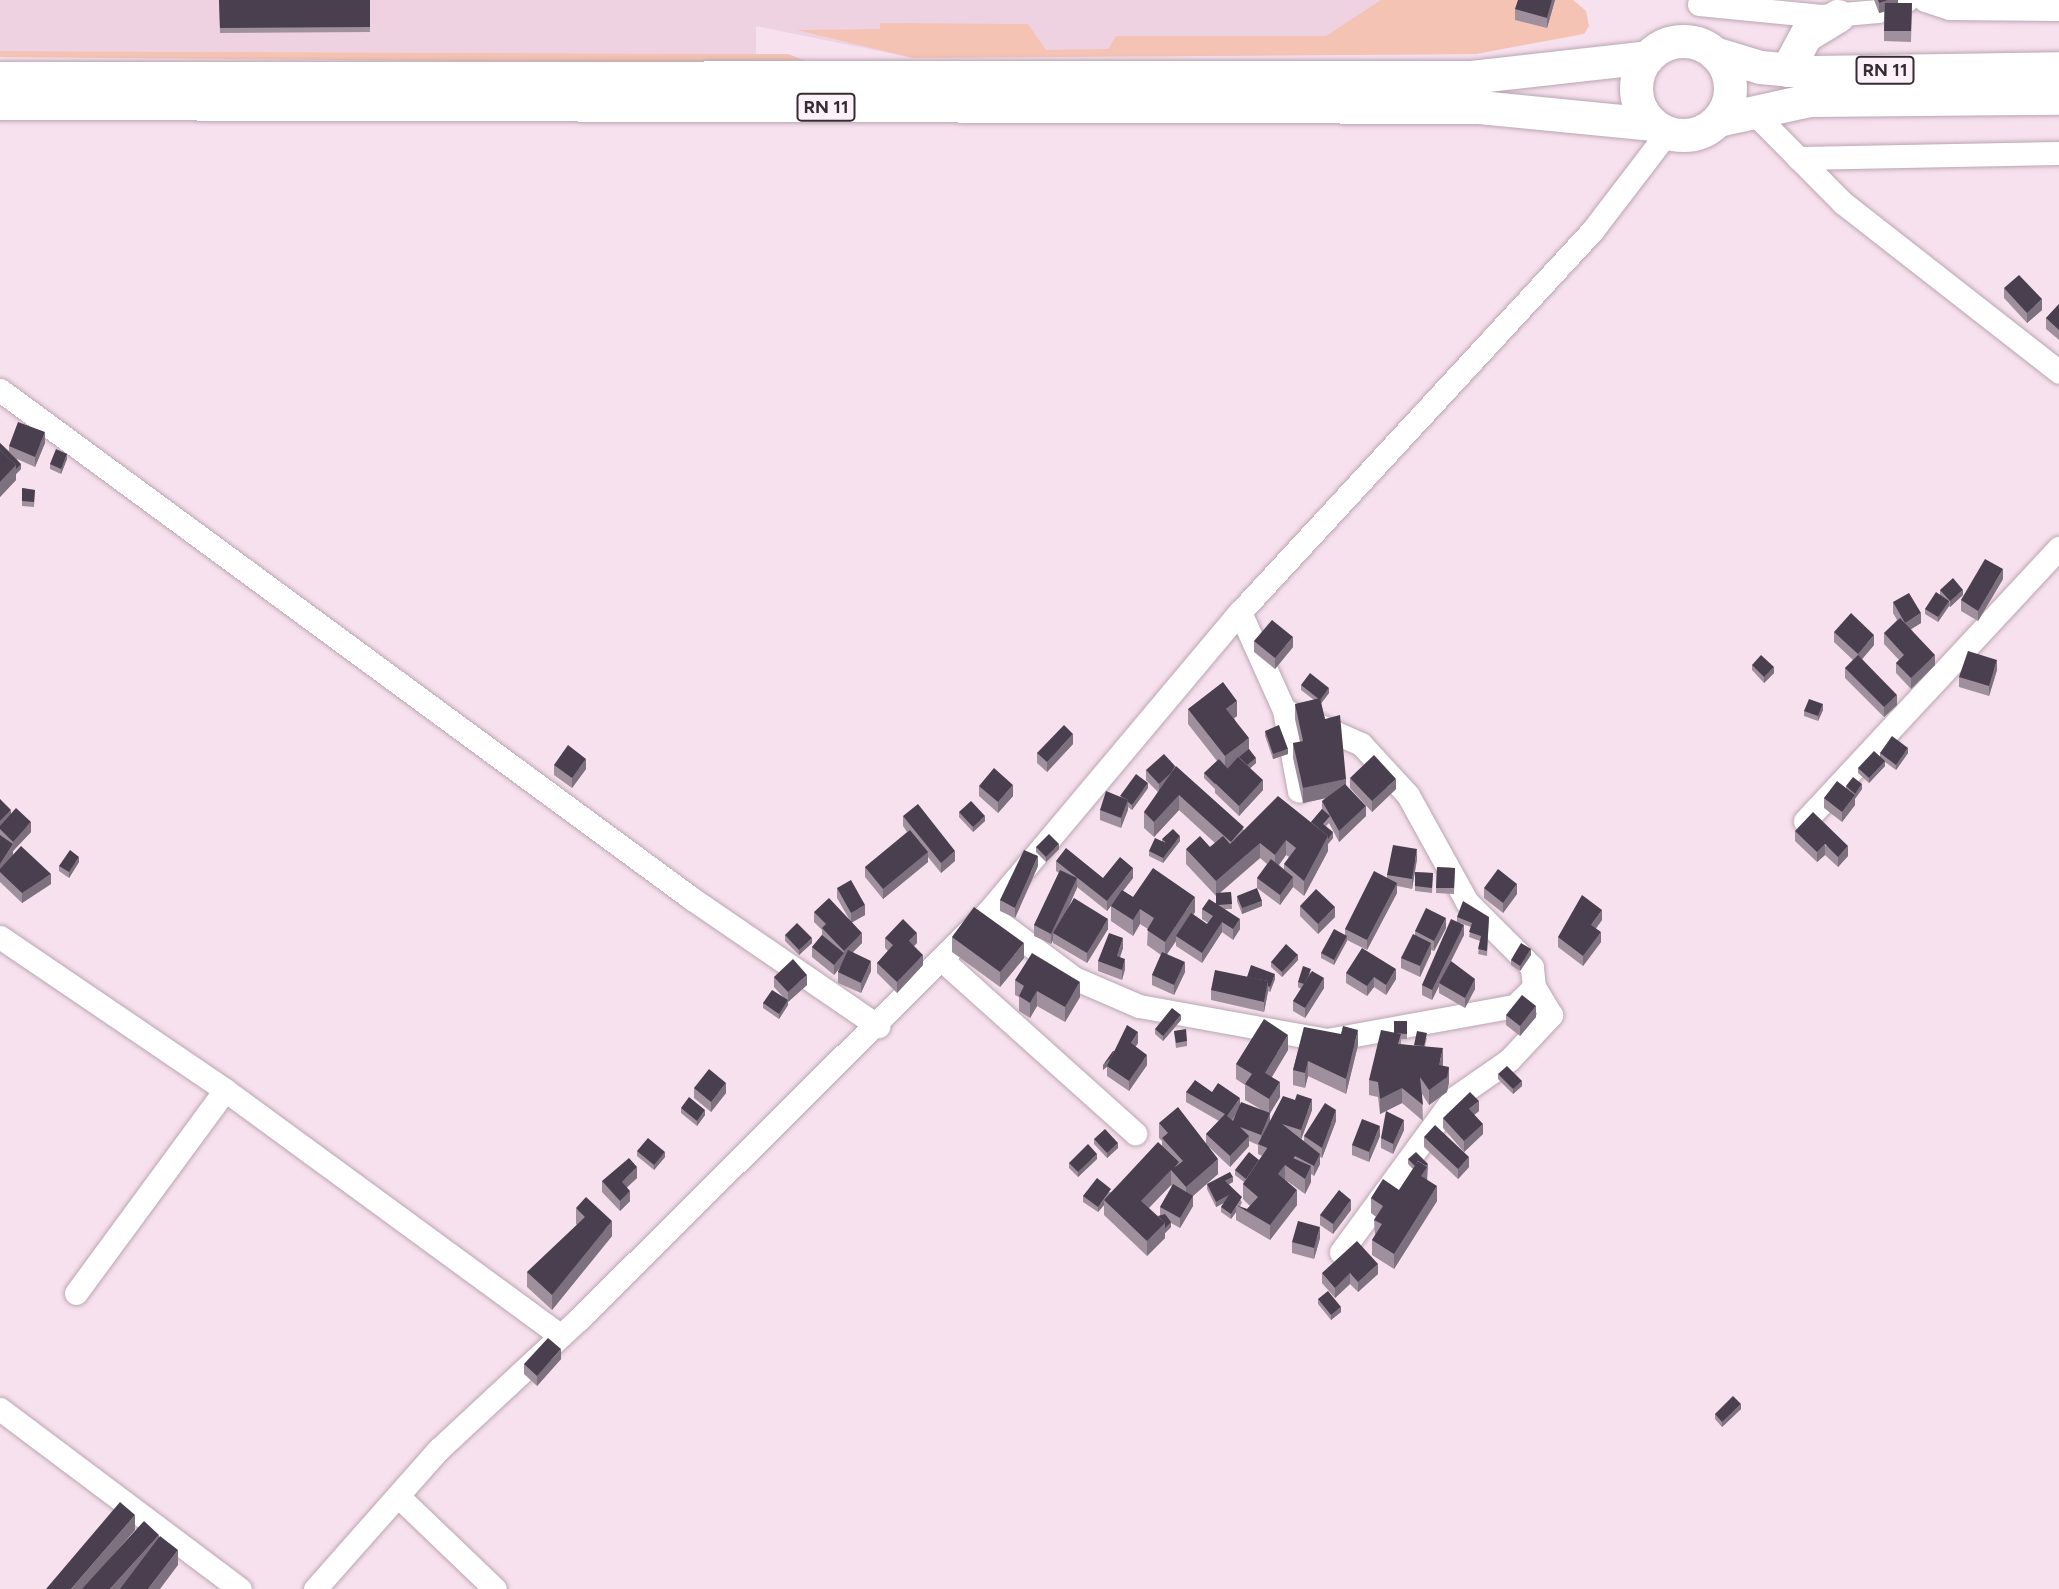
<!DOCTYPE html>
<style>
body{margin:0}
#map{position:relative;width:2059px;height:1589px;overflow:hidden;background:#f7e1ee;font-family:Figtree,sans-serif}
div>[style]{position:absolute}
.built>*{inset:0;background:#eed2e2}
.green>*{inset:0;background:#f4c3b4}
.roads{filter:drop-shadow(0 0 2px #baa5b1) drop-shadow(0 0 2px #baa5b1)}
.minor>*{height:23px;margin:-11.5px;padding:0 11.5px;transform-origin:11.5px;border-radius:11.5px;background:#fff}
.highway>*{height:33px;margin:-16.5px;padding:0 16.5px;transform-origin:16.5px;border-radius:16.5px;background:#fff}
.highway>.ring{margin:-16.5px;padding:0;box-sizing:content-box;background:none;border:33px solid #fff;border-radius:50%}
.wall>*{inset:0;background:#a0909e}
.shaded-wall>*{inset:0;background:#7d707f}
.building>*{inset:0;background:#493f4f}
span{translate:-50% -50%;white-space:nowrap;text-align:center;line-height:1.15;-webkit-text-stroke:7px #fef1f9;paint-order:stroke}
.shield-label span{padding:2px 5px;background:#fef1f9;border:2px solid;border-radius:5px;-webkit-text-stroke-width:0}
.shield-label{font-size:18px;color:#352d32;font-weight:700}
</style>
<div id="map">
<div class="built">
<div style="clip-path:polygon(0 0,1573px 0,1587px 24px,1476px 54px,913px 58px,756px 26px,756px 54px,0 51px)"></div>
</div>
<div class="green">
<div style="clip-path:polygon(1381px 0,1521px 0,1547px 28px,1555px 0,1573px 0,1586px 11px,1589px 26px,1584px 34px,1476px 54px,913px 58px,797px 30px,880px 29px,880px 23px,1028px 24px,1046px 50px,1108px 49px,1116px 36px,1326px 36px)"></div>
<div style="clip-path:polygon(0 51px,788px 54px,814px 64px,0 57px)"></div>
</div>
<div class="roads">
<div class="minor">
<div style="left:1925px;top:0;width:25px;rotate:18deg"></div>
<div style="left:1949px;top:8px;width:110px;rotate:0.5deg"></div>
<div style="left:1699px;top:4px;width:123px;rotate:5.6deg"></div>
<div style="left:1821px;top:16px;width:57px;rotate:-5deg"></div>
<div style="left:1897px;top:5px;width:11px;rotate:-27deg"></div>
<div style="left:1750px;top:109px;width:132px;rotate:45.3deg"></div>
<div style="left:1843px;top:203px;width:274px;rotate:38deg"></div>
<div style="left:1798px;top:158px;width:261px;rotate:-1.1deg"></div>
<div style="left:0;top:390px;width:858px;rotate:36.32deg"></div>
<div style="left:691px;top:898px;width:227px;rotate:34.4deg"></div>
<div style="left:1284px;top:710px;width:82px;rotate:79.5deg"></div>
<div style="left:1805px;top:821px;width:373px;rotate:-47.1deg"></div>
<div style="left:987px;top:913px;width:109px;rotate:36.8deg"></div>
<div style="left:1074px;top:978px;width:71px;rotate:23.3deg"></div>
<div style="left:1139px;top:1006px;width:191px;rotate:10.3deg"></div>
<div style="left:1327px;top:1040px;width:191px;rotate:-10.3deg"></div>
<div style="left:1515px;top:1006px;width:27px;rotate:-45deg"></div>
<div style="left:1534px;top:987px;width:20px;rotate:-96deg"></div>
<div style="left:1532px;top:967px;width:92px;rotate:-135deg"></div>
<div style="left:1467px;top:902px;width:122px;rotate:-118.9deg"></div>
<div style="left:1408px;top:795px;width:69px;rotate:-132.7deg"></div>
<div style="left:1361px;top:744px;width:84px;rotate:-156.2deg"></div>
<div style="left:1284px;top:710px;width:107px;rotate:-114.2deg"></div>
<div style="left:0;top:937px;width:272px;rotate:34.2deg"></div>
<div style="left:225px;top:1090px;width:416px;rotate:36.2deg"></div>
<div style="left:941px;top:959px;width:261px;rotate:41.9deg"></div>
<div style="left:1341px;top:1252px;width:190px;rotate:-53.8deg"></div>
<div style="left:1453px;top:1099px;width:68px;rotate:-34.9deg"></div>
<div style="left:1509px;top:1060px;width:62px;rotate:-47deg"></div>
<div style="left:1551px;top:1015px;width:33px;rotate:-121deg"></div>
<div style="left:76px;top:1293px;width:252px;rotate:-53.7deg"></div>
<div style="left:0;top:1409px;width:300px;rotate:36.9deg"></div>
<div style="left:398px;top:1496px;width:134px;rotate:43.8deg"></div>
<div style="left:315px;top:1589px;width:187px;rotate:-48.5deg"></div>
<div style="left:439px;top:1449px;width:191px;rotate:-42.9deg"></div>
<div style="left:579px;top:1319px;width:576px;rotate:-44.86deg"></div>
<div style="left:987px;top:913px;width:393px;rotate:-50deg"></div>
<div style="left:1240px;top:612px;width:519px;rotate:-47.27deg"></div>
<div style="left:1592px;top:231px;width:123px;rotate:-52.6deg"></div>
</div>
<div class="highway">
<div class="ring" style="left:1636px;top:41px;width:61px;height:61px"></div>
<div style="left:1714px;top:53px;width:48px;rotate:16.9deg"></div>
<div style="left:1760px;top:67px;width:54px;rotate:5.3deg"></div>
<div style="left:1814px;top:72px;width:245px;rotate:-0.9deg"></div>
<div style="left:1787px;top:70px;width:40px;rotate:-62deg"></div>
<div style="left:1806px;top:35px;width:37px;rotate:-31deg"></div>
<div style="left:0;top:78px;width:1470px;rotate:-0.04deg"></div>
<div style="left:1470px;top:77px;width:178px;rotate:-6.4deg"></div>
<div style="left:0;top:103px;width:1479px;rotate:0.15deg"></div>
<div style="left:1479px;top:107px;width:173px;rotate:5.6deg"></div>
<div style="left:1718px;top:120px;width:93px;rotate:-12.4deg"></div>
<div style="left:1809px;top:100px;width:250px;rotate:-0.5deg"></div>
</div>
</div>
<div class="wall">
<div style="clip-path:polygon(219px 0,370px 0,370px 32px,220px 33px)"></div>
<div style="clip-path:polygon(1555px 0,1547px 28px,1515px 20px,1515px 9px)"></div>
<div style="clip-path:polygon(1874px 0,1898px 0,1898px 3px,1912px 3px,1911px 42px,1884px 41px,1884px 12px,1879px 13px)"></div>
<div style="clip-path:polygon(2004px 288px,2042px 310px,2027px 323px,2004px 298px)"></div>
<div style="clip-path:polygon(2059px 304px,2059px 340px,2046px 329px,2046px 318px)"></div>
<div style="clip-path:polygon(0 443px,9px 451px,9px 446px,45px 443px,35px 467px,17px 459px,21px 469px,16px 474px,16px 480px,0 497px)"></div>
<div style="clip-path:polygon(67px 459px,61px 474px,50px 469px,50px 464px)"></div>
<div style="clip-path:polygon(22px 488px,35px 490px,34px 507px,22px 506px)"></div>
<div style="clip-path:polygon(2003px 579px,1978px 621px,1961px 611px,1961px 600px)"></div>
<div style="clip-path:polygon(1940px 590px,1963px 595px,1950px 607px,1949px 606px,1938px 622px,1925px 614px,1925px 609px,1940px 594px)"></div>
<div style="clip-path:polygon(1893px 602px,1921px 623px,1911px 629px,1935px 665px,1911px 689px,1896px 673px,1896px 663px,1899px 660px,1884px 644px,1884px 633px,1897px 620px,1893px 613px)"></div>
<div style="clip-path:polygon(1834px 632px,1874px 645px,1862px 659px,1897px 705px,1884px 717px,1845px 678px,1845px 668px,1853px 660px,1834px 642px)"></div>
<div style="clip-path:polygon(1254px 641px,1293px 647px,1275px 669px,1254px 652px)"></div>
<div style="clip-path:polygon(1752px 665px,1774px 673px,1764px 683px,1752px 670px)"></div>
<div style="clip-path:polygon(1997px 670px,1989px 696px,1959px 687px,1959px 677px)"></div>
<div style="clip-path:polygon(evenodd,1301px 685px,1329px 693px,1321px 703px,1325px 719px,1346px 786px,1366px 816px,1339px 842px,1329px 823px,1326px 826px,1333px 838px,1328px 844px,1328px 851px,1304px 896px,1293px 887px,1280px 905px,1257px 888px,1257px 878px,1267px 864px,1260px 858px,1220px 893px,1231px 892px,1232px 909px,1225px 909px,1240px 929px,1233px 940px,1222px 932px,1202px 963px,1176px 946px,1176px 941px,1167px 954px,1185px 972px,1174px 995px,1152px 985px,1152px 975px,1161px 955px,1147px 945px,1148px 929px,1140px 924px,1133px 936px,1111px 921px,1111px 906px,1112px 904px,1107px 911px,1077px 887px,1068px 909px,1108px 929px,1087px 963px,1053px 943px,1053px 940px,1051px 944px,1034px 936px,1034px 925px,1059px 873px,1056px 871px,1056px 861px,1103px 878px,1133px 878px,1123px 891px,1133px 897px,1195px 912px,1193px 914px,1207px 924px,1208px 923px,1202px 919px,1202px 909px,1216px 903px,1216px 896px,1186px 864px,1186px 849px,1210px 847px,1215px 843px,1179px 810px,1154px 837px,1144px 828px,1144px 812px,1158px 792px,1146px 780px,1146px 770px,1175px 766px,1244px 830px,1311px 822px,1322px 809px,1322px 801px,1326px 798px,1303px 803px,1293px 758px,1293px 743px,1300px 742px,1295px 719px,1295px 704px,1314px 700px,1301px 690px,1301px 685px,1286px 855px,1289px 857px,1284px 864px,1284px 869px,1279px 865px,1286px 855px)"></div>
<div style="clip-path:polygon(1188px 709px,1237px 716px,1234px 718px,1256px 763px,1250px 768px,1263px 790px,1239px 816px,1215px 793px,1215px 789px,1204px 778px,1204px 773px,1217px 761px,1188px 724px)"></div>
<div style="clip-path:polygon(1823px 710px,1818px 721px,1804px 716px,1804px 711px)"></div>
<div style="clip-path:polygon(1265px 731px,1288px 754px,1273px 759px,1265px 736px)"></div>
<div style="clip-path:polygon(1073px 744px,1047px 772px,1037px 763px,1037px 753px)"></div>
<div style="clip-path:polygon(1880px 753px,1908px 753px,1896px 770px,1885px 762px,1885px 766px,1869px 783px,1858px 773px,1858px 768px,1880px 757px)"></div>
<div style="clip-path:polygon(554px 765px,586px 769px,572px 788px,554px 775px)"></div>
<div style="clip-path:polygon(1350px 778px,1396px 789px,1372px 812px,1350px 788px)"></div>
<div style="clip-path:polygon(979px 786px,1013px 796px,998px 813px,979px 796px)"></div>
<div style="clip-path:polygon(1846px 786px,1862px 789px,1855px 798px,1855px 805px,1842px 822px,1824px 808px,1824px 798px,1846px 788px)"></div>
<div style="clip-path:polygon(1148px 788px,1132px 810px,1128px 807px,1121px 828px,1100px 820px,1100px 810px,1120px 797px)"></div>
<div style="clip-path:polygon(0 799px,11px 814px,31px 832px,13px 851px,13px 855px,51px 884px,22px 903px,0 882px)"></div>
<div style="clip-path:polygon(959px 812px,985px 821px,973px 832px,959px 817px)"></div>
<div style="clip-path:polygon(903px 816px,955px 861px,941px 873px,928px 857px,928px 862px,883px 899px,865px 877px,865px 867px,907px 832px,903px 826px)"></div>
<div style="clip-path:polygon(1795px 831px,1848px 856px,1838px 867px,1825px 855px,1817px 862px,1795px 841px)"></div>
<div style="clip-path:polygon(1162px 839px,1180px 841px,1163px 863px,1149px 856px,1149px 851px,1162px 841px)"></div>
<div style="clip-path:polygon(1036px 847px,1059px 849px,1046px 862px,1036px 852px)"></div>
<div style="clip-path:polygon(1417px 859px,1412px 889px,1397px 886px,1397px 893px,1367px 950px,1347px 940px,1334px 965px,1321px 958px,1321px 953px,1345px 935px,1345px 929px,1387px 878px,1387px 875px)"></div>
<div style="clip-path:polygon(79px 862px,69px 878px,59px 871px,59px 866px)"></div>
<div style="clip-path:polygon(1038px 866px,1015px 918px,1000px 911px,1000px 900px)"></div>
<div style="clip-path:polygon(1437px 867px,1455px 868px,1454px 894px,1436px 893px)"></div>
<div style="clip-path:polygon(1415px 872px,1433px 873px,1432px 893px,1415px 891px)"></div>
<div style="clip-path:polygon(837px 888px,865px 915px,852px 922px,862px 943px,853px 952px,871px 971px,861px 993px,838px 983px,838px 972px,841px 966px,834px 975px,812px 957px,812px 947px,822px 935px,822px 930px,814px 922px,814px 912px,849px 919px,837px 898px)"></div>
<div style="clip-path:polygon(1484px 888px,1517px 894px,1503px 913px,1484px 898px)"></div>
<div style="clip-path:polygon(1237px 896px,1262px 906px,1242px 914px,1237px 901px)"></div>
<div style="clip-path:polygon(1300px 906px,1335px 917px,1318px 934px,1300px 916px)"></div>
<div style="clip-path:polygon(1457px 917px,1489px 917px,1487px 956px,1478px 954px,1480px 941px,1469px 937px,1471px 927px,1460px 923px,1464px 935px,1450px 963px,1475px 989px,1465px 1008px,1439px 993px,1439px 986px,1432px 1000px,1422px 995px,1422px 985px,1457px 921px)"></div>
<div style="clip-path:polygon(1602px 920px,1596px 928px,1601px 942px,1583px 966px,1558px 947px,1558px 937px)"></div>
<div style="clip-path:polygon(1446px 928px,1434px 951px,1431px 950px,1431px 953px,1420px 977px,1401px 968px,1401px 958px,1415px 935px,1415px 931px)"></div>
<div style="clip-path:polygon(785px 935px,812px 943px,799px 955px,785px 941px)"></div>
<div style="clip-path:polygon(952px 937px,1024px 958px,1000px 987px,952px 952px)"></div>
<div style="clip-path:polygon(885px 938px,917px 943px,914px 946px,923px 965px,897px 993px,877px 973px,877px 963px,888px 951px,885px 948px)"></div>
<div style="clip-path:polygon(1123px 948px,1120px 957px,1125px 969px,1122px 980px,1098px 971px,1098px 961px)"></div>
<div style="clip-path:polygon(1531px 955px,1520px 971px,1511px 965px,1511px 960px)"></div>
<div style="clip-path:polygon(1298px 960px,1282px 977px,1271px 967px,1271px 962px)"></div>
<div style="clip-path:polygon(1311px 972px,1324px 988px,1305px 1018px,1293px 1011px,1293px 1001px,1301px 989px,1298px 987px,1298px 982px)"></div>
<div style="clip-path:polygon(1346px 973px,1396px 979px,1386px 995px,1374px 987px,1367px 996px,1346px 983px)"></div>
<div style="clip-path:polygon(774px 977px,807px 985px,788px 1002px,788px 1005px,779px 1019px,763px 1008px,763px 1003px,784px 998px,774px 987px)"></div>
<div style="clip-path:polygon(1247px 977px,1275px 979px,1270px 992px,1268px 991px,1264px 1012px,1211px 1000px,1211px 990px)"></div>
<div style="clip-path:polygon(1015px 980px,1080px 997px,1065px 1022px,1037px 1006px,1030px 1018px,1019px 1011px,1019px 997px,1015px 995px)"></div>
<div style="clip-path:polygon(1506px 1015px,1536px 1017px,1520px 1036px,1506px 1025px)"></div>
<div style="clip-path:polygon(1181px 1020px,1163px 1041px,1155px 1034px,1155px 1029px)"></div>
<div style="clip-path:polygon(1407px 1021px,1407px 1039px,1401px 1039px,1401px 1044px,1414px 1046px,1427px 1038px,1425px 1046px,1443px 1063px,1443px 1065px,1449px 1082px,1447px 1092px,1429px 1105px,1422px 1094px,1423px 1121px,1402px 1103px,1380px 1114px,1378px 1097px,1369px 1095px,1369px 1080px,1394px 1033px)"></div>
<div style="clip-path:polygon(1304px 1027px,1358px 1045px,1346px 1094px,1308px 1076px,1305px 1088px,1293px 1085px,1293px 1070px)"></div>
<div style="clip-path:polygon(1174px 1031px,1187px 1041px,1187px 1046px,1176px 1048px)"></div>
<div style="clip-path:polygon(1138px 1043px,1135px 1047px,1147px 1065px,1129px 1091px,1107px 1076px,1107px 1066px,1103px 1070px,1114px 1051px)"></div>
<div style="clip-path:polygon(evenodd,1288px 1050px,1272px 1077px,1280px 1097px,1270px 1113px,1270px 1121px,1312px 1110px,1301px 1139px,1304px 1141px,1304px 1136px,1336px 1121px,1322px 1158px,1320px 1157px,1320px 1164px,1314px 1176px,1311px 1174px,1311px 1182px,1305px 1194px,1287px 1181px,1297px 1205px,1270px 1240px,1236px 1220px,1236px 1212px,1231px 1219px,1221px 1212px,1221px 1207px,1224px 1203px,1216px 1207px,1207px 1189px,1207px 1184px,1233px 1182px,1229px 1184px,1242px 1202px,1240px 1207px,1247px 1209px,1250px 1206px,1243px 1199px,1243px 1184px,1244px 1182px,1235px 1175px,1235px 1170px,1259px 1160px,1262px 1156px,1258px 1154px,1258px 1145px,1249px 1141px,1249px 1146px,1230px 1167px,1209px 1147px,1218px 1174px,1193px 1196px,1193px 1206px,1180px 1228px,1171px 1223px,1171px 1227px,1165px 1233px,1165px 1238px,1147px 1256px,1104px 1215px,1104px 1205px,1098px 1212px,1083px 1202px,1083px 1196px,1111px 1192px,1162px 1146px,1162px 1141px,1159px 1138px,1159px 1123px,1206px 1144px,1206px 1134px,1219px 1121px,1186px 1102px,1186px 1092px,1212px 1092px,1240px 1105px,1262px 1110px,1245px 1100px,1245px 1085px,1236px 1079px,1236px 1064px,1288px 1050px,1171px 1185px,1172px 1187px,1160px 1207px,1160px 1216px,1158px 1216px,1149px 1208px,1171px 1185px)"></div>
<div style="clip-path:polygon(1498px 1074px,1522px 1086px,1513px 1094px,1498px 1079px)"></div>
<div style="clip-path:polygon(694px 1088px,726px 1093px,711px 1112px,694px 1098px)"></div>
<div style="clip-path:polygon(681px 1108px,705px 1115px,697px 1126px,681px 1113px)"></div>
<div style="clip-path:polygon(1479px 1111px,1474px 1115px,1483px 1134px,1464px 1152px,1443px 1128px,1443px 1118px)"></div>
<div style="clip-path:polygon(1404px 1130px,1393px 1154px,1381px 1148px,1381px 1138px)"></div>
<div style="clip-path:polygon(1380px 1136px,1369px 1162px,1352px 1155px,1352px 1145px)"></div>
<div style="clip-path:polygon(1424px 1137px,1469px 1167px,1458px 1179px,1424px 1147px)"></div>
<div style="clip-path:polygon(1094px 1139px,1118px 1148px,1107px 1158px,1094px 1144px)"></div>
<div style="clip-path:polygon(637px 1151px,665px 1157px,654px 1170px,637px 1156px)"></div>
<div style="clip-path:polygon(1097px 1159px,1078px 1177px,1069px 1168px,1069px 1163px)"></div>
<div style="clip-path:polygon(1408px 1159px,1428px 1169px,1427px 1170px,1427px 1179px,1437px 1201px,1394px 1269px,1372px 1255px,1372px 1240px,1375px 1235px,1374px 1220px,1376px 1217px,1371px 1213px,1371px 1198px,1399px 1190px,1413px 1169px,1408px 1164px)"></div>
<div style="clip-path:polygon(637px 1178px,627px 1187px,630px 1201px,620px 1211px,602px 1192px,602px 1181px)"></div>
<div style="clip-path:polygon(576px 1208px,612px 1236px,552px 1310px,527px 1287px,527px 1272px,577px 1225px,576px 1224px)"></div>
<div style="clip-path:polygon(1351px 1210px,1333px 1234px,1320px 1225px,1320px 1215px)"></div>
<div style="clip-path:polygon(1320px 1238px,1314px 1259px,1292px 1253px,1292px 1242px)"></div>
<div style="clip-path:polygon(1322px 1273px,1378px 1274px,1358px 1292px,1350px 1284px,1335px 1298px,1322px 1283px)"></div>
<div style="clip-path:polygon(1318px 1299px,1341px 1312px,1331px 1320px,1318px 1304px)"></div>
<div style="clip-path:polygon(561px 1359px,537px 1386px,524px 1374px,524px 1364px)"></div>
<div style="clip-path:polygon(1741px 1409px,1722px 1427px,1715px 1419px,1715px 1414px)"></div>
</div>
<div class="shaded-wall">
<div style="clip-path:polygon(1552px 0,1555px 0,1547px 28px,1547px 18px)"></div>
<div style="clip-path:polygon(1888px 0,1898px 0,1898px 7px,1879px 13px,1879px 3px)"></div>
<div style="clip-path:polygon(2042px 299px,2042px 310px,2027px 323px,2027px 313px)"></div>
<div style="clip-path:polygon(45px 432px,45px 443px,35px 467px,35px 457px)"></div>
<div style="clip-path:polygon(67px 454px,67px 459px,61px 474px,61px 469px)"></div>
<div style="clip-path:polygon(21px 464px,21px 469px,16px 474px,16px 480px,0 497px,0 482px,16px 465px)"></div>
<div style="clip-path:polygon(2003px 569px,2003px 579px,1978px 621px,1978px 611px)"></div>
<div style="clip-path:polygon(1963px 590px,1963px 595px,1950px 607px,1950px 601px)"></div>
<div style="clip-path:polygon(1949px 601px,1949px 606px,1938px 622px,1938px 617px)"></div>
<div style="clip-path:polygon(1921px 613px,1921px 623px,1905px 633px,1905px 623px)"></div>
<div style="clip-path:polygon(1874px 635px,1874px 645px,1858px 664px,1858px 654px)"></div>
<div style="clip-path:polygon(1293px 637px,1293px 647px,1275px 669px,1275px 658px)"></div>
<div style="clip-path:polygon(1935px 655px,1935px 665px,1911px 689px,1911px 678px)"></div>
<div style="clip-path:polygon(1997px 660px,1997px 670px,1989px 696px,1989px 686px)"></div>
<div style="clip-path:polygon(1774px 667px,1774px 673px,1764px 683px,1764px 677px)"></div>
<div style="clip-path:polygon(1329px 688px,1329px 693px,1320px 705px,1320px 700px)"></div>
<div style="clip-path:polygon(1897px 695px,1897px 705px,1884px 717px,1884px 707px)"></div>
<div style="clip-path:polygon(1237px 701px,1237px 716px,1226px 724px,1226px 709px)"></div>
<div style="clip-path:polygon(1823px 704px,1823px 710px,1818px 721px,1818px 716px)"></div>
<div style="clip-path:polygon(1073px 734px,1073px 744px,1047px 772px,1047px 762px)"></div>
<div style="clip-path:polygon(1249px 738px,1249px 753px,1225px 771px,1225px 756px)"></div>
<div style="clip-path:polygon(1908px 748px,1908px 753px,1896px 770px,1896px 765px)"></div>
<div style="clip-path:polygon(1288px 749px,1288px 754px,1273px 759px,1273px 754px)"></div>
<div style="clip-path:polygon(1256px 758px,1256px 763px,1247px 771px,1247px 765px)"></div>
<div style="clip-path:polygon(586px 759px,586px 769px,572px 788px,572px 778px)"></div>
<div style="clip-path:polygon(1885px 761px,1885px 766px,1869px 783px,1869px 778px)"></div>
<div style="clip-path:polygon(1177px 768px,1159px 794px,1159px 784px)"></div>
<div style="clip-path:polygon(1346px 779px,1346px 794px,1303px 803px,1303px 788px)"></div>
<div style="clip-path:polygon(1396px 779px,1396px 789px,1372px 812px,1372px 801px)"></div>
<div style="clip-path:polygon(1263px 780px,1263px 790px,1239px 816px,1239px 806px)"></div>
<div style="clip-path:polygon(1148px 783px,1148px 788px,1132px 810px,1132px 805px)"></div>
<div style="clip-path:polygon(1862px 784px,1862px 789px,1855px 799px,1855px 794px)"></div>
<div style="clip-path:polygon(1013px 785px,1013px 796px,998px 813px,998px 802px)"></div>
<div style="clip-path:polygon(1179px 795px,1179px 810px,1154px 837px,1154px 822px)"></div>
<div style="clip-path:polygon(1855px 795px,1855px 805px,1842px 822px,1842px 812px)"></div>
<div style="clip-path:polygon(1128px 800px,1128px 810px,1121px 828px,1121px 818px)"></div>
<div style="clip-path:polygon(1366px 806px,1366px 816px,1339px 842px,1339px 831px)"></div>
<div style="clip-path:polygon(11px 810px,11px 820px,0 829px,0 821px)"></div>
<div style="clip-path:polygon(985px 816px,985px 821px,973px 832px,973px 827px)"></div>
<div style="clip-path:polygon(31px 822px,31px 832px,13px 851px,13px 855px,0 872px,0 864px,13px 845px,13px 842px)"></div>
<div style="clip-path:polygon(1333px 832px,1333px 838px,1328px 844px,1328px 851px,1304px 896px,1304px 881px,1328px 836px)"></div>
<div style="clip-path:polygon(1180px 836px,1180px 841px,1163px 863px,1163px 858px)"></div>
<div style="clip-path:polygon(1286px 840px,1286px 855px,1275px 870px,1275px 855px)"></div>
<div style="clip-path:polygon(1260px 843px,1260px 858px,1216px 896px,1216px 881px)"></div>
<div style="clip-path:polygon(1059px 844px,1059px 849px,1046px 862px,1046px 857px)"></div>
<div style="clip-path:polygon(1825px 844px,1825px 855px,1817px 862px,1817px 852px)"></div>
<div style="clip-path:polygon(1848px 846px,1848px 856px,1838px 867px,1838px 857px)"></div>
<div style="clip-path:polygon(1417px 849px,1417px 859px,1412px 889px,1412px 879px)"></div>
<div style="clip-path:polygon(955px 851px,955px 861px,941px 873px,941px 863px)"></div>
<div style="clip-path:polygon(928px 852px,928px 862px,883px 899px,883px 889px)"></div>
<div style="clip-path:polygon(1038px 856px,1038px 866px,1015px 918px,1015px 908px)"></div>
<div style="clip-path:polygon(79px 857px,79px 862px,69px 878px,69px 872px)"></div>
<div style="clip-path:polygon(1133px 868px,1133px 878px,1107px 911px,1107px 901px)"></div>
<div style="clip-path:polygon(51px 874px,51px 884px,22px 903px,22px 893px)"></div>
<div style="clip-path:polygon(1293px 877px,1293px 887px,1280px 905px,1280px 895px)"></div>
<div style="clip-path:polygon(1077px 878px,1077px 888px,1056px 934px,1053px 933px,1053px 940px,1051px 944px,1051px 934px)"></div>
<div style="clip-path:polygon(1397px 883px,1397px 893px,1367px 950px,1367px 940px)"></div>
<div style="clip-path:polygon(1517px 884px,1517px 894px,1503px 913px,1503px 903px)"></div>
<div style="clip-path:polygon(1195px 897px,1195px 912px,1178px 937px,1176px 936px,1176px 941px,1165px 957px,1165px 942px)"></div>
<div style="clip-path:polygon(1262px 901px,1262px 906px,1242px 914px,1242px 908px)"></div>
<div style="clip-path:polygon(865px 905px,865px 915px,851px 923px,851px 913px)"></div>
<div style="clip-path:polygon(1335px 907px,1335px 917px,1318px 934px,1318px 924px)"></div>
<div style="clip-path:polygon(1140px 909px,1140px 924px,1133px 936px,1133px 920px)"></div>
<div style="clip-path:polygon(1602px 910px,1602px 920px,1591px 935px,1591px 925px)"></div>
<div style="clip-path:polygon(1446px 918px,1446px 928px,1434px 951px,1434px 941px)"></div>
<div style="clip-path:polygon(1108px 919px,1108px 929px,1087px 963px,1087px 953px)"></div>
<div style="clip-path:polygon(1240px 919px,1240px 929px,1233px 940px,1233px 929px)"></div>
<div style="clip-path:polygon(1222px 922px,1222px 932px,1202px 963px,1202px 953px)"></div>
<div style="clip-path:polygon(1464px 925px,1464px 935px,1440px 983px,1439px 983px,1439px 986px,1432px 1000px,1432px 990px)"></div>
<div style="clip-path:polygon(1601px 932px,1601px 942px,1583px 966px,1583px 956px)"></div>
<div style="clip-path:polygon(862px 933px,862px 943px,844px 961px,844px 963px,834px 975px,834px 965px,844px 953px,844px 951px)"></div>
<div style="clip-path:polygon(917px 933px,917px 943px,909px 951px,909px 941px)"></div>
<div style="clip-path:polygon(1347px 936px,1347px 941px,1334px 965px,1334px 960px)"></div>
<div style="clip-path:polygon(812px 938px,812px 943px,799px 955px,799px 950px)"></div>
<div style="clip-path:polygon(1123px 938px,1123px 948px,1117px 966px,1117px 956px)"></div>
<div style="clip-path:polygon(1024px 943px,1024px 958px,1000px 987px,1000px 972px)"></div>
<div style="clip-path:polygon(1431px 943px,1431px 953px,1420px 977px,1420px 966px)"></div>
<div style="clip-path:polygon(1531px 949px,1531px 955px,1520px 971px,1520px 966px)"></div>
<div style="clip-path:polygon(923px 955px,923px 965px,897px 993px,897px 982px)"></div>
<div style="clip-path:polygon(1298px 955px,1298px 960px,1282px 977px,1282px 972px)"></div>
<div style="clip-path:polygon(1125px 959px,1125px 969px,1122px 980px,1122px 970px)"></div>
<div style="clip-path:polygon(871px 961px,871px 971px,861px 993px,861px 983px)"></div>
<div style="clip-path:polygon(1185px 962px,1185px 972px,1174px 995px,1174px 985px)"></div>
<div style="clip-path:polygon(1396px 969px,1396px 979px,1386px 995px,1386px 985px)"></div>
<div style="clip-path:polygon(1275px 974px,1275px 979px,1270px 992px,1270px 987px)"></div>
<div style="clip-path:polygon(807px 975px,807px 985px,788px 1002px,788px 992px)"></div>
<div style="clip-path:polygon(1374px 977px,1374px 987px,1367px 996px,1367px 986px)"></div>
<div style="clip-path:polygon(1324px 978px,1324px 988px,1305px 1018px,1305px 1008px)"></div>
<div style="clip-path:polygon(1475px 979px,1475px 989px,1465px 1008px,1465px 998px)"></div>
<div style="clip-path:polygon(1268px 981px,1268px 992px,1264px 1012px,1264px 1002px)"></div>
<div style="clip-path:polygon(1080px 982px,1080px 997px,1065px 1022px,1065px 1007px)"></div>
<div style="clip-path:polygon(1037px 991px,1037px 1006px,1030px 1018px,1030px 1003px)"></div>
<div style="clip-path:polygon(788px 1000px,788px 1005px,779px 1019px,779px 1014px)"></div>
<div style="clip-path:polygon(1536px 1006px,1536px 1017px,1520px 1036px,1520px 1026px)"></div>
<div style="clip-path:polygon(1181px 1015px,1181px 1020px,1163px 1041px,1163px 1036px)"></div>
<div style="clip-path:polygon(1358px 1030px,1358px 1045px,1346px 1094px,1346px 1079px)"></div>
<div style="clip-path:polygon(1138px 1032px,1138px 1043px,1131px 1054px,1131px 1043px)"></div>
<div style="clip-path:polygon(1288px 1035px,1288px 1050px,1265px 1088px,1265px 1073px)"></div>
<div style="clip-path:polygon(1443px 1048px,1443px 1063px,1439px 1080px,1439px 1065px)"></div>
<div style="clip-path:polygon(1117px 1053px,1117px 1059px,1103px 1070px,1103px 1065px)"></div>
<div style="clip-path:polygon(1147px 1055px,1147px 1065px,1129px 1091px,1129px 1081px)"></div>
<div style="clip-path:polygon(1308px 1061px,1308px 1076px,1305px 1088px,1305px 1073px)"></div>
<div style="clip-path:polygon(1449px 1067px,1449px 1082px,1447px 1092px,1429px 1105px,1429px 1090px)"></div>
<div style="clip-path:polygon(1522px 1081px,1522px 1086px,1513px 1094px,1513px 1089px)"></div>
<div style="clip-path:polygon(1280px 1082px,1280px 1097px,1269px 1115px,1269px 1099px)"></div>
<div style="clip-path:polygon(726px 1083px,726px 1093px,711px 1112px,711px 1102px)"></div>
<div style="clip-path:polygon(1402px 1088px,1402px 1103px,1380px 1114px,1380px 1099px)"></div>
<div style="clip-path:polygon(1240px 1098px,1240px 1109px,1227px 1126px,1227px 1116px)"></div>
<div style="clip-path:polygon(1312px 1099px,1312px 1110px,1301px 1140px,1301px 1130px)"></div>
<div style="clip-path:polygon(1479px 1101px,1479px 1111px,1469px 1119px,1469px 1109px)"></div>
<div style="clip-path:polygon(705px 1110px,705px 1115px,697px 1126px,697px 1121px)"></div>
<div style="clip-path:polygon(1336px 1110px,1336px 1121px,1322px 1158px,1322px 1148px)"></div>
<div style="clip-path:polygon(1270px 1113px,1270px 1123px,1261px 1146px,1261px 1135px)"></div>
<div style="clip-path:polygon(1404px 1120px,1404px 1130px,1393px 1154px,1393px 1144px)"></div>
<div style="clip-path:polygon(1483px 1124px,1483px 1134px,1464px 1152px,1464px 1141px)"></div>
<div style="clip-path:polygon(1380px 1126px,1380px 1136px,1369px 1162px,1369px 1152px)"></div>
<div style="clip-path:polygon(1249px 1136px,1249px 1146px,1230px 1167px,1230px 1156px)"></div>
<div style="clip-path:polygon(1118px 1143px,1118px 1148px,1107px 1158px,1107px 1153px)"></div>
<div style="clip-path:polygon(665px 1152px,665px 1157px,654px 1170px,654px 1165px)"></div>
<div style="clip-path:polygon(1097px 1154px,1097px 1159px,1078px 1177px,1078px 1172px)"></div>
<div style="clip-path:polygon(1320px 1154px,1320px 1164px,1314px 1176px,1314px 1166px)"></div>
<div style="clip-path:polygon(1469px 1157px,1469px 1167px,1458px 1179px,1458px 1169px)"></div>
<div style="clip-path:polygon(1218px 1159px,1218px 1174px,1186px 1202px,1186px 1187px)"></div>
<div style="clip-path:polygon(1428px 1164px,1427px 1182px,1421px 1191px,1420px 1172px)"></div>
<div style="clip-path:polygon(1285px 1165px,1285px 1180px,1278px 1174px)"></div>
<div style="clip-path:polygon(1311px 1166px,1311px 1182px,1305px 1194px,1305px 1179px)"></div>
<div style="clip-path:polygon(637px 1167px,637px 1178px,622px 1192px,622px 1182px)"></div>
<div style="clip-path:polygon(1171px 1170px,1171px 1185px,1141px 1216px,1141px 1201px)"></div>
<div style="clip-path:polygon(1233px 1177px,1233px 1182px,1225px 1186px,1225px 1181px)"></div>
<div style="clip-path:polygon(1437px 1186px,1437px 1201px,1394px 1269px,1394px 1254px)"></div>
<div style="clip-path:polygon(1297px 1190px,1297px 1205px,1270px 1240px,1270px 1225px)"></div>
<div style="clip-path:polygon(630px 1191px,630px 1201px,620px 1211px,620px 1201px)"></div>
<div style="clip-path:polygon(1229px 1195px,1229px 1200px,1216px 1207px,1216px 1202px)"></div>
<div style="clip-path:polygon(1193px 1196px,1193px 1206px,1180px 1228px,1180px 1218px)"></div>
<div style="clip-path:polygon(1104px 1200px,1104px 1205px,1098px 1212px,1098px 1207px)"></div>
<div style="clip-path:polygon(1351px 1200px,1351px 1210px,1333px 1234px,1333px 1224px)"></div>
<div style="clip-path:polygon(1236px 1207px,1236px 1212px,1231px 1219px,1231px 1214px)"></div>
<div style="clip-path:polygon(612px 1221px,612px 1236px,552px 1310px,552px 1295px)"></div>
<div style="clip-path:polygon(1171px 1222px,1171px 1227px,1165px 1233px,1165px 1238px,1147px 1256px,1147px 1241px,1165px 1223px)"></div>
<div style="clip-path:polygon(1320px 1227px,1320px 1238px,1314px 1259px,1314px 1248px)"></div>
<div style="clip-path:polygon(1378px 1264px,1378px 1274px,1358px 1292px,1358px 1282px)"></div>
<div style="clip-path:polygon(1350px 1273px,1350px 1284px,1335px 1298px,1335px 1288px)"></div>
<div style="clip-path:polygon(1341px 1307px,1341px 1312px,1331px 1320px,1331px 1315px)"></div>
<div style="clip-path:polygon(561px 1349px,561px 1359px,537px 1386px,537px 1376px)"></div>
<div style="clip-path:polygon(1741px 1404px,1741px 1409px,1722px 1427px,1722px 1422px)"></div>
<div style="clip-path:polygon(135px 1515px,135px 1530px,84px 1589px,71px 1589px)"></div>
<div style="clip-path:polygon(159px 1535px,159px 1550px,123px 1589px,110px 1589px)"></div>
<div style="clip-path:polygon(178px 1550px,178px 1565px,160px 1589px,148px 1589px)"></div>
</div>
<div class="building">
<div style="clip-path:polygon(219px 0,370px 0,370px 27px,220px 28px)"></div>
<div style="clip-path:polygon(1518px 0,1552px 0,1547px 18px,1515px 9px)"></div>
<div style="clip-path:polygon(1878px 0,1888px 0,1879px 3px)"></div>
<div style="clip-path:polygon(1885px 3px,1912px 3px,1911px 31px,1884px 31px)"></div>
<div style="clip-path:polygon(2019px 275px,2042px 299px,2027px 313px,2004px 288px)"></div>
<div style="clip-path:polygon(2059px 304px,2059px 330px,2046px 318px)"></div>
<div style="clip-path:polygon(18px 422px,45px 432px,35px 457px,9px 446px)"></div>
<div style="clip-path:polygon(0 443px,21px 464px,16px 469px,16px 465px,0 450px)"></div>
<div style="clip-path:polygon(56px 449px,67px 454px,61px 469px,50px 464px)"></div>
<div style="clip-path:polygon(0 450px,16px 465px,0 482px)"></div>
<div style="clip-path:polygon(22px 488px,35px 490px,34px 502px,22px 501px)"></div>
<div style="clip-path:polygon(1985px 559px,2003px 569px,1978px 611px,1961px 600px)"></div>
<div style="clip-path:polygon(1953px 578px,1963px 590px,1950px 601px,1940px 590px)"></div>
<div style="clip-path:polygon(1936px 592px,1949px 601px,1938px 617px,1925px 609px)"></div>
<div style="clip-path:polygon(1909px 593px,1921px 613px,1905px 623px,1893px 602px)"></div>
<div style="clip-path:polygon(1851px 613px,1874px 635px,1858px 654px,1834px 632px)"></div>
<div style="clip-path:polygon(1900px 618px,1935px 655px,1911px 678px,1896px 663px,1904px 655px,1884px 633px)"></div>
<div style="clip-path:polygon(1272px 620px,1293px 637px,1275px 658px,1254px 641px)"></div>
<div style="clip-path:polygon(1968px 651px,1997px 660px,1989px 686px,1959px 677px)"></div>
<div style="clip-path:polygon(1761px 655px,1774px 667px,1764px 677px,1752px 665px)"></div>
<div style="clip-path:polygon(1858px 655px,1897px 695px,1884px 707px,1845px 668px)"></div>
<div style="clip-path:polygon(1310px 673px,1329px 688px,1320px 700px,1301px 685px)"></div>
<div style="clip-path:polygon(1223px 682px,1237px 701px,1226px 709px,1249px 738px,1225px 756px,1188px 709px)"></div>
<div style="clip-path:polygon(1320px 698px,1325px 719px,1340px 715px,1346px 779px,1303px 788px,1293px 743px,1303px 741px,1295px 704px)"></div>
<div style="clip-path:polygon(1809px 699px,1823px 704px,1818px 716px,1804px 711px)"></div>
<div style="clip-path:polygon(1064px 725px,1073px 734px,1047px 762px,1037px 753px)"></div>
<div style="clip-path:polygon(1279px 725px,1288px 749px,1273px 754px,1265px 731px)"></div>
<div style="clip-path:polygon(1892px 736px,1908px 748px,1896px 765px,1880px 753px)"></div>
<div style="clip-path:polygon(568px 745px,586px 759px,572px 778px,554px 765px)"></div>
<div style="clip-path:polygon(1249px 749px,1256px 758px,1247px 765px,1239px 757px)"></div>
<div style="clip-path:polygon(1874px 751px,1885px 761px,1869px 778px,1858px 768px)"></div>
<div style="clip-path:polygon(1164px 754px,1175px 766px,1171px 773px,1159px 784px,1146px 770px)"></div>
<div style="clip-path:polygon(1374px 755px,1396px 779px,1372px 801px,1350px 778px)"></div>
<div style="clip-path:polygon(1238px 757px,1263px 780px,1239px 806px,1215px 783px)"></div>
<div style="clip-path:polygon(1219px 759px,1228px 769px,1215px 784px,1204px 773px)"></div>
<div style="clip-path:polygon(1176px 766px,1244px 827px,1231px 842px,1179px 795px,1154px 822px,1144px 812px)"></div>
<div style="clip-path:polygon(994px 768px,1013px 785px,998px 802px,979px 786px)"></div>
<div style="clip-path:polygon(1136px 774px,1148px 783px,1132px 805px,1128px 802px,1128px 800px,1120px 796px)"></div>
<div style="clip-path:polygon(1853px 777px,1862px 784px,1855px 794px,1846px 786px)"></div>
<div style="clip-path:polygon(1837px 781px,1855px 795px,1842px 812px,1824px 798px)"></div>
<div style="clip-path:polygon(1345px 784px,1366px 806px,1339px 831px,1322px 801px)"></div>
<div style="clip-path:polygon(1106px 791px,1128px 800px,1121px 818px,1100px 810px)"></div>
<div style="clip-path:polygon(1278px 796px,1328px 836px,1304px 881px,1284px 864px,1296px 848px,1286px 840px,1275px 855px,1260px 843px,1216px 881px,1186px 849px,1200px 836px,1210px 847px,1223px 836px,1230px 844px)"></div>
<div style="clip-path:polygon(0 799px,11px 810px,0 821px)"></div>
<div style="clip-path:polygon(971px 801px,985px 816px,973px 827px,959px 812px)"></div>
<div style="clip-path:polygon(918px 804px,955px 851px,941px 863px,903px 816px)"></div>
<div style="clip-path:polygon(16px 808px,31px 822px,13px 842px,0 829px,0 826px)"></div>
<div style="clip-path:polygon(1322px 809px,1330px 816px,1323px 824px,1333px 832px,1328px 839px,1328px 836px,1311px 822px)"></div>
<div style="clip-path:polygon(1813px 812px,1848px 846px,1838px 857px,1825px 844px,1817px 852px,1795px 831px)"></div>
<div style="clip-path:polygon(1173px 829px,1180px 836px,1163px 858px,1149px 851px,1155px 838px,1166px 843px,1162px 839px)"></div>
<div style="clip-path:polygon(910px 830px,928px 852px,883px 889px,865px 867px)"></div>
<div style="clip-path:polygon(1049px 834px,1059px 844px,1046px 857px,1036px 847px)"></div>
<div style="clip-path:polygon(0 835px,13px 844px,0 864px)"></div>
<div style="clip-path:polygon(1393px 845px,1417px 849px,1412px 879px,1387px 875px)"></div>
<div style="clip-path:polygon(21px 846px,51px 874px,22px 893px,0 872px,0 869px)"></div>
<div style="clip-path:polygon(1066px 848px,1103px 878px,1120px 857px,1133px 868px,1107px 901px,1056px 861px)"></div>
<div style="clip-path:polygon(70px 850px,79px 857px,69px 872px,59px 866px)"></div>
<div style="clip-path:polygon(1024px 850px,1038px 856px,1015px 908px,1000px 900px)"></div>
<div style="clip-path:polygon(1271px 859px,1293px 877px,1280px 895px,1257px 878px)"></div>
<div style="clip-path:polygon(1437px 867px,1455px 868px,1454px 888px,1436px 888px)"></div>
<div style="clip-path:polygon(1153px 868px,1195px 897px,1165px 942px,1147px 930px,1154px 918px,1140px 909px,1133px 920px,1111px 906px,1122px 890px,1133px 897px)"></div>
<div style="clip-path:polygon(1498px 869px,1517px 884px,1503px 903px,1484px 888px)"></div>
<div style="clip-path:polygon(1060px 870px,1077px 878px,1051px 934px,1034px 925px)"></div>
<div style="clip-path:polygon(1374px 871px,1397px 883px,1367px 940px,1345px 929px)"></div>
<div style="clip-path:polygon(1415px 872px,1433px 873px,1432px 888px,1415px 886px)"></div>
<div style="clip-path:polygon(851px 880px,865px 905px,851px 913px,837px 888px)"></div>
<div style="clip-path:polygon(1257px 888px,1262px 901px,1242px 908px,1237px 896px)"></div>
<div style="clip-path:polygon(1316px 889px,1335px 907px,1318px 924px,1300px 906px)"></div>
<div style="clip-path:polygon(1231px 892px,1232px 904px,1218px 905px,1216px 904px,1216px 893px)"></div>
<div style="clip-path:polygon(1582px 895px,1602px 910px,1591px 925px,1601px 932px,1583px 956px,1558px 937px)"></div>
<div style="clip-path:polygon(829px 898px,862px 933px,844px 951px,822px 928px,826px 924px,814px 912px)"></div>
<div style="clip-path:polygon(1074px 898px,1108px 919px,1087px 953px,1053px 933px)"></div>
<div style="clip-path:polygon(1209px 899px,1240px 919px,1233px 929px,1222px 922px,1202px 953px,1176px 936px,1191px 913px,1207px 924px,1213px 916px,1202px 909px)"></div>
<div style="clip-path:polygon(1463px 901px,1489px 917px,1487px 951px,1478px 949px,1481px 936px,1469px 932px,1472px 923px,1457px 917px)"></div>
<div style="clip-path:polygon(974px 907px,1024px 943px,1000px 972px,952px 937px)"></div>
<div style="clip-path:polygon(1426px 908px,1446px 918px,1434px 941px,1415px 931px)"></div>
<div style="clip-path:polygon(903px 919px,917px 933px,909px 941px,923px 955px,897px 982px,877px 963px,893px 945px,885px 938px)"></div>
<div style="clip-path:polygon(1451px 919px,1464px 925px,1432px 990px,1422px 985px)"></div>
<div style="clip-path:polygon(797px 923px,812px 938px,799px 950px,785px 935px)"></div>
<div style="clip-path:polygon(1334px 929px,1347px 936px,1334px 960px,1321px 953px)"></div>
<div style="clip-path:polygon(1109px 933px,1123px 938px,1117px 956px,1125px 959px,1122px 970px,1098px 961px)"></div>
<div style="clip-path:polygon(1413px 934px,1431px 943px,1420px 966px,1401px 958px)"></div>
<div style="clip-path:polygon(822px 935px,844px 953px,834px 965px,812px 947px)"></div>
<div style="clip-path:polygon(1521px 943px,1531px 949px,1520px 966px,1511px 960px)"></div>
<div style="clip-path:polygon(1286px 944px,1298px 955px,1282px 972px,1271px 962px)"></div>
<div style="clip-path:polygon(1362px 948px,1396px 969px,1386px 985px,1374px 977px,1367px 986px,1346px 973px)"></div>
<div style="clip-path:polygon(848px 950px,871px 961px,861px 983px,838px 972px)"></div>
<div style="clip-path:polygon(1162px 952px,1185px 962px,1174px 985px,1152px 975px)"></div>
<div style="clip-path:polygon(1032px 953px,1080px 982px,1065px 1007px,1037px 991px,1030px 1003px,1019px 996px,1024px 986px,1015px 980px)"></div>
<div style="clip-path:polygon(793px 959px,807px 975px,788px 992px,774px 977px)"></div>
<div style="clip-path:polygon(1451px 961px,1475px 979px,1465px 998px,1439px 983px)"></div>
<div style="clip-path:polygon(1251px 965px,1275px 974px,1270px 987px,1268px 986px,1268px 981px,1247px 977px)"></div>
<div style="clip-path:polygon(1303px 966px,1311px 969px,1308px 977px,1304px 984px,1298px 982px)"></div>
<div style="clip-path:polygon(1215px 970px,1268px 981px,1264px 1002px,1211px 990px)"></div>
<div style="clip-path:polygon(1312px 971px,1324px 978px,1305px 1008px,1293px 1001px)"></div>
<div style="clip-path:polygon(772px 990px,788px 1000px,779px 1014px,763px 1003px)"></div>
<div style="clip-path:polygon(1522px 995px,1536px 1006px,1520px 1026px,1506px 1015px)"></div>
<div style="clip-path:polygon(1172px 1008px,1181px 1015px,1163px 1036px,1155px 1029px)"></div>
<div style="clip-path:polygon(1264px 1019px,1288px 1035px,1265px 1073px,1280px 1082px,1269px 1099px,1245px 1084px,1252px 1074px,1236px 1064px)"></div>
<div style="clip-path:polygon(1394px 1021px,1407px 1021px,1407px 1034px,1394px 1033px)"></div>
<div style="clip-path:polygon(1127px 1025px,1138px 1032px,1131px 1043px,1147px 1055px,1129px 1081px,1107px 1066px)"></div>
<div style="clip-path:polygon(1343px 1026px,1358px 1030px,1346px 1079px,1308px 1061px,1305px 1073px,1293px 1070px,1304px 1027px,1341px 1034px)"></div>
<div style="clip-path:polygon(1186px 1029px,1187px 1041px,1176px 1043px,1174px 1031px)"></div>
<div style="clip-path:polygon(1381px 1030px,1401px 1034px,1398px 1044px,1443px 1048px,1439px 1065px,1449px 1067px,1447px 1077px,1429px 1090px,1420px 1077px,1423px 1105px,1402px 1088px,1380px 1099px,1378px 1082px,1369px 1080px)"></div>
<div style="clip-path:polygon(1417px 1031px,1427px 1033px,1424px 1046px,1414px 1045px)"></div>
<div style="clip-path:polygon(1113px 1051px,1114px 1051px,1111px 1058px,1103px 1065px)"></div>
<div style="clip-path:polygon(1507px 1066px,1522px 1081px,1513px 1089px,1498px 1074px)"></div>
<div style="clip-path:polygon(709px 1069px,726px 1083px,711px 1102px,694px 1088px)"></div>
<div style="clip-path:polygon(1195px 1080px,1212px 1092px,1218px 1083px,1240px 1098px,1227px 1116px,1233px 1121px,1241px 1102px,1270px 1113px,1261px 1135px,1240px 1127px,1249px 1136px,1230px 1156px,1206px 1134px,1225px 1114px,1186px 1092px)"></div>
<div style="clip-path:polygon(1470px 1092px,1479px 1101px,1469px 1109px,1483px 1124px,1464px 1141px,1443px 1118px)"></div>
<div style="clip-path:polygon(1297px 1094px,1312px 1099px,1301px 1130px,1282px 1124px,1320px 1154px,1314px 1166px,1295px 1156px,1293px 1159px,1258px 1144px,1283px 1096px,1295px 1100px)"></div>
<div style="clip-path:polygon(689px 1097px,705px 1110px,697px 1121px,681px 1108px)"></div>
<div style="clip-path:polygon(1325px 1103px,1336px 1110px,1322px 1148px,1304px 1136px)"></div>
<div style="clip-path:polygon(1178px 1107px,1218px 1159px,1186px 1187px,1171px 1170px,1141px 1201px,1165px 1223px,1147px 1241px,1104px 1200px,1158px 1142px,1179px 1162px,1174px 1168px,1183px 1161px,1162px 1138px,1168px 1133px,1159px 1123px)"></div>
<div style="clip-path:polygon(1386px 1111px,1404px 1120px,1393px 1144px,1381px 1138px)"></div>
<div style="clip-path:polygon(1362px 1119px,1380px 1126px,1369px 1152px,1352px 1145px)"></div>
<div style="clip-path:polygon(1435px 1125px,1469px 1157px,1458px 1169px,1424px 1137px)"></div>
<div style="clip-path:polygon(1105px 1129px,1118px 1143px,1107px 1153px,1094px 1139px)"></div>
<div style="clip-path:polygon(648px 1138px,665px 1152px,654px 1165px,637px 1151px)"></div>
<div style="clip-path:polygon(1088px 1144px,1097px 1154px,1078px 1172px,1069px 1163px)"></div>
<div style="clip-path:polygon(1268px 1147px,1311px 1166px,1305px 1179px,1285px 1165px,1278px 1174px,1297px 1190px,1270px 1225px,1236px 1205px,1247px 1209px,1258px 1197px,1243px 1184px)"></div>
<div style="clip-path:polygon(1249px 1152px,1259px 1160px,1246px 1179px,1235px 1170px)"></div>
<div style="clip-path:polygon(1416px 1152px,1428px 1164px,1426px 1166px,1418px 1161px,1415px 1166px,1408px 1159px)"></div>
<div style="clip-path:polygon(629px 1158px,637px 1167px,622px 1182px,630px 1191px,620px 1201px,602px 1181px)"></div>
<div style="clip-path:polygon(1418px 1161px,1427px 1167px,1421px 1176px,1437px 1186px,1394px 1254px,1372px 1240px,1382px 1224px,1374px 1220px,1383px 1206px,1371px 1198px,1383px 1179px,1399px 1190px)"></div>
<div style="clip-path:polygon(1230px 1172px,1233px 1177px,1225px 1181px,1242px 1197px,1231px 1214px,1221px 1207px,1229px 1195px,1216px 1202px,1207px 1184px)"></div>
<div style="clip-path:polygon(1097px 1178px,1111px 1189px,1098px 1207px,1083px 1196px)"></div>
<div style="clip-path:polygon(1173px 1184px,1193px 1196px,1180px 1218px,1160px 1207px)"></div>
<div style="clip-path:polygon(1339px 1190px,1351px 1200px,1333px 1224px,1320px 1215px)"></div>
<div style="clip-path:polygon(586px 1197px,612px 1221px,552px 1295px,527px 1272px,585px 1217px,576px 1208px)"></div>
<div style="clip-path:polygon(1165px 1214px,1171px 1222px,1165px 1228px,1165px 1223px,1158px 1216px)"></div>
<div style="clip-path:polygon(1298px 1221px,1320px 1227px,1314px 1248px,1292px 1242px)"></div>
<div style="clip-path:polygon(1357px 1241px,1378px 1264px,1358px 1282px,1350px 1273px,1335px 1288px,1322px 1273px)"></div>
<div style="clip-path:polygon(1328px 1291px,1341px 1307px,1331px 1315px,1318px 1299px)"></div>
<div style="clip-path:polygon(548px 1338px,561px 1349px,537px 1376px,524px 1364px)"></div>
<div style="clip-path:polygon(1733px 1396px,1741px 1404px,1722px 1422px,1715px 1414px)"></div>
<div style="clip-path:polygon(120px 1502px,135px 1515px,71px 1589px,46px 1589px)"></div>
<div style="clip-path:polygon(144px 1521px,159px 1535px,110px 1589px,82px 1589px)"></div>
<div style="clip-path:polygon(160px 1536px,178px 1550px,148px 1589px,120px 1589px)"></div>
</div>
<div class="shield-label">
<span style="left:1885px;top:70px">RN 11</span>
<span style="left:826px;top:107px">RN 11</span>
</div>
</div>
